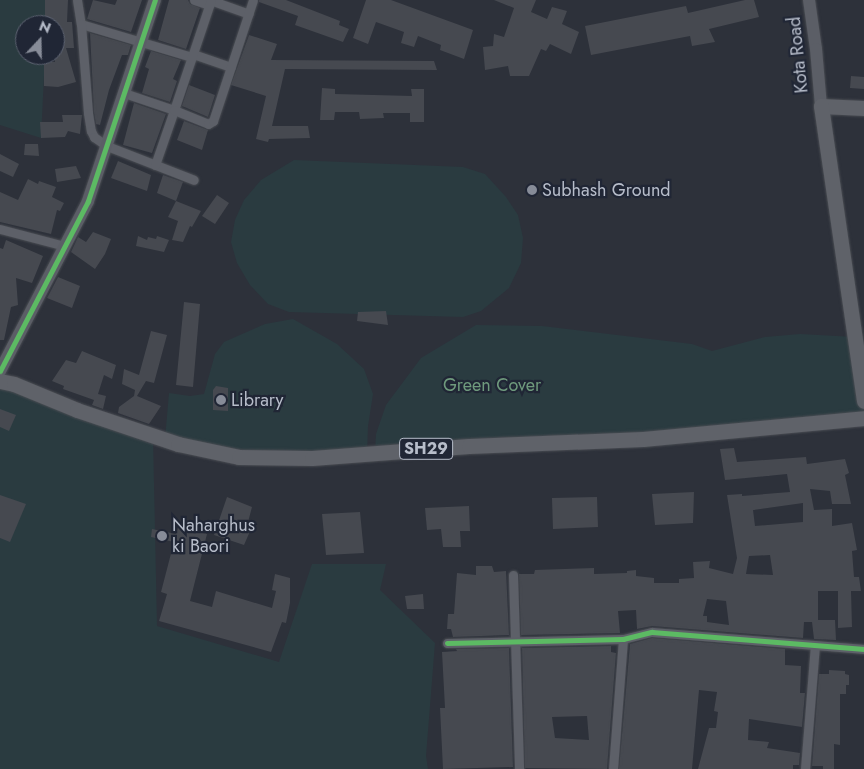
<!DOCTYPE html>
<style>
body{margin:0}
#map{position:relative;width:864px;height:769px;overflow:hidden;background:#2d313a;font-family:Jost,sans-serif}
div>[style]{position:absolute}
.green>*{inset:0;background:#2a3b40}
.building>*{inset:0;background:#464950}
.roads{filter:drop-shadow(0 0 1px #494c52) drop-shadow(0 0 1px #494c52)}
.street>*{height:9px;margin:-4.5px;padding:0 4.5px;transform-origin:4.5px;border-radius:4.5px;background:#5d6068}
.secondary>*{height:12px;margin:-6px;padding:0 6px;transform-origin:6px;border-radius:6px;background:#5b5e66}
.primary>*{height:15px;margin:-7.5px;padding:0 7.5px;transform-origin:7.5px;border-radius:7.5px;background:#5f6269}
.cycleway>*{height:5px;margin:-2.5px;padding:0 2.5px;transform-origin:2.5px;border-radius:2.5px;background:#5cba63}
.dots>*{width:14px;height:14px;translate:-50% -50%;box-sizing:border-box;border:2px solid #202635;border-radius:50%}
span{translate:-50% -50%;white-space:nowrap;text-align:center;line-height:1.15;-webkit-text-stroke:4.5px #202635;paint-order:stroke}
.shield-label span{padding:1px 4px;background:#202635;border:1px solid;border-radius:4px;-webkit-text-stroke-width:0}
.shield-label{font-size:16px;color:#b7bdca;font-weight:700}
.street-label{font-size:18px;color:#b7bdca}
.poi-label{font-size:18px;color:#b7bdca}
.left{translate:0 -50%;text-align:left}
.park-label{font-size:18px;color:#6f9a7d}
.north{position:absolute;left:15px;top:15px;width:50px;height:50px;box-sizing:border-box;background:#202635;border:1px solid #5c6271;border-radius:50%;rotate:21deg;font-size:14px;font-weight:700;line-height:20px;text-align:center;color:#b7bdca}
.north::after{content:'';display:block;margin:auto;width:18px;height:22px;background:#878c98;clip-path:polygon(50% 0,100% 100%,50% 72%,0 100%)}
</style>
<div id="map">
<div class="green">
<div style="clip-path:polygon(0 0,48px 0,47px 25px,25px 25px,25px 55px,45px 55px,41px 138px,0 125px)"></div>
<div style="clip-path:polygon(294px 160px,463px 167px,485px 174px,506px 197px,518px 215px,523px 238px,521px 263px,509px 288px,481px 311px,463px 317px,289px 312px,268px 304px,250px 285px,237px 263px,231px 242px,235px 220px,244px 200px,261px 180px)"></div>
<div style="clip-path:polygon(293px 319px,337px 344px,364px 369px,373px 394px,368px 426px,367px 454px,239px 457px,165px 439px,169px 393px,190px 396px,204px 394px,215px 354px,224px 342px,265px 324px)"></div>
<div style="clip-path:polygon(476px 325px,542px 326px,692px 344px,712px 351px,765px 337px,800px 334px,855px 337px,864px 401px,864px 418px,375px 453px,376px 434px,386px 405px,421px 358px)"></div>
<div style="clip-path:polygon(0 382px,153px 436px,157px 626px,279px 662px,312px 564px,386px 564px,380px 590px,435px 643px,426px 756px,428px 769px,0 769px)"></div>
</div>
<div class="building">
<div style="clip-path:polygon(45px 0,68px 0,67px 22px,72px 22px,74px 48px,66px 48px,76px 82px,58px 87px,44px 86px,44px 62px,55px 62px,55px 25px,45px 25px)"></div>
<div style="clip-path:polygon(93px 0,115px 5px,117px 0,142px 0,131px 32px,87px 19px)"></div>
<div style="clip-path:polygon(169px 0,188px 0,190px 4px,200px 8px,186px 49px,158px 40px)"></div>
<div style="clip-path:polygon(259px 0,286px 0,340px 21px,339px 25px,349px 29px,343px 42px,295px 25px,298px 16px,259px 2px)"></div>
<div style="clip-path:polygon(366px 0,391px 0,473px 30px,464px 59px,440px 50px,441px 45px,418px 36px,414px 47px,401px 43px,404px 32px,376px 22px,368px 44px,353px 38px)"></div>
<div style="clip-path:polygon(494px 0,536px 0,531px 12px,547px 19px,552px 7px,567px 11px,562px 24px,579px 32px,571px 54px,550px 44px,546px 51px,541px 49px,529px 76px,510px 76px,508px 66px,485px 70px,483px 47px,493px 46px,494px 34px,504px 37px,514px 8px)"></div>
<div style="clip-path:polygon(745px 0,754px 0,759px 17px,709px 29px,715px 42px,692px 46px,690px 36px,591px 55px,585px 26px,686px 6px,688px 13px)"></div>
<div style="clip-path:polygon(90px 33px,131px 45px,128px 55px,122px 55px,109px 90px,100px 125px,96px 124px,94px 112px)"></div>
<div style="clip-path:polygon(249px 35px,277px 44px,271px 60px,434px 61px,437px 70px,285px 69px,272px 126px,308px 126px,310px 138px,269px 139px,268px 142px,256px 139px,266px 96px,231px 85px)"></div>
<div style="clip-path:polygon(151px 51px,181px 60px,173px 79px,177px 81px,170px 102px,142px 93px,149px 69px,145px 67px)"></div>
<div style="clip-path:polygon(851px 76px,864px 77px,864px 89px,850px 88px)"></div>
<div style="clip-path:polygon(189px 85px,215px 95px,208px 117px,182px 106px)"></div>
<div style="clip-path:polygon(322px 88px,335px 89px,335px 94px,412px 96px,411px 89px,424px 89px,424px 122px,410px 122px,410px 113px,383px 113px,384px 118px,360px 119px,359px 112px,335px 112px,334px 120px,320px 120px)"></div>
<div style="clip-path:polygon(134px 103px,166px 114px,152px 153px,123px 145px)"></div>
<div style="clip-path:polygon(62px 115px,82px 115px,80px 134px,68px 131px,65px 137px,41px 138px,40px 122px,63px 122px)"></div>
<div style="clip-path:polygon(184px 121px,208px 130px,202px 150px,177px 140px)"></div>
<div style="clip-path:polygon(25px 144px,38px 144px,39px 156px,24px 155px)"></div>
<div style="clip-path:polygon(0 154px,19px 164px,13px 177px,0 171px)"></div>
<div style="clip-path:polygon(118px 161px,151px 175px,147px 191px,111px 178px)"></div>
<div style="clip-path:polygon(76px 166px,81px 178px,57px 182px,55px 169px)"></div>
<div style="clip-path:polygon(163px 175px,183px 182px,176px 201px,157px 193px)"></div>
<div style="clip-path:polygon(28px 179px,38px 184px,39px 181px,56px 187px,52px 197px,64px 203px,60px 211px,57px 210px,51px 234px,0 222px,0 192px,18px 200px)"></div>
<div style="clip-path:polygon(217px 195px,229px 203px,215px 224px,202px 216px)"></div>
<div style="clip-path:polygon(176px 201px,201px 211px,192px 227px,190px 226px,183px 242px,172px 240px,178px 221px,168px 217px)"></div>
<div style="clip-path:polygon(93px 232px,111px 239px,105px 254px,95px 269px,71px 252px,78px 237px,86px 242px)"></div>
<div style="clip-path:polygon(138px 236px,147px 240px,148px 237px,156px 239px,157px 236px,169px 240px,164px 252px,136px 246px)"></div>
<div style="clip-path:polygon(6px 240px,43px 256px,32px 283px,16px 278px,18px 305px,11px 307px,4px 340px,0 340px,0 248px,3px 249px)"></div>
<div style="clip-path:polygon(58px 277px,80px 286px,72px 308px,47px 298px)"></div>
<div style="clip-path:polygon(184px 302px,200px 304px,193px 387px,176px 385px)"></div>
<div style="clip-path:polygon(386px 311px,388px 325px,357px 321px,358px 312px)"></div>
<div style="clip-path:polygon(151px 331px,167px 335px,154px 383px,146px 381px,137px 396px,161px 406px,149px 424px,118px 413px,119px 407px,134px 396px,135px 390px,122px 384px,124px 369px,139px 375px)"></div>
<div style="clip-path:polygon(82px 351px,116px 365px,112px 379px,104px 375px,98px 394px,106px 396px,103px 409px,92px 405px,94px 400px,63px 389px,64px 386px,52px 381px,66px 360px,76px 363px)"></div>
<div style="clip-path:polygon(216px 386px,228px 388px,228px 411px,213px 410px,213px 390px)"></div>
<div style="clip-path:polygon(0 409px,16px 415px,9px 431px,0 427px)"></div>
<div style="clip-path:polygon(evenodd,734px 448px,737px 462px,806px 457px,807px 464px,845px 459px,849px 473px,845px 475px,851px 504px,832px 504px,830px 491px,810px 489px,814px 510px,832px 509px,832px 526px,852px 523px,857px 550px,852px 551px,854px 577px,859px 577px,861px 591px,851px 591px,852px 627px,838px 628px,838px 591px,818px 591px,818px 620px,835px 620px,836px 640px,814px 639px,812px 622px,804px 622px,803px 638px,652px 626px,637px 629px,636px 610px,618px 611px,620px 633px,521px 635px,519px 574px,534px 574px,535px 570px,594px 568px,594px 574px,627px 573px,627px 571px,636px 570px,636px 576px,654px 578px,654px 583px,679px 583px,679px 579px,694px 578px,693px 562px,710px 561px,709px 568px,733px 574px,737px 558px,727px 495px,742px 494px,742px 496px,790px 492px,787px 474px,725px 480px,720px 449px,734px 448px,803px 503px,803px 522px,755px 526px,753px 510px,803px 503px,734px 448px,770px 555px,773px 575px,746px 574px,749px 556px,770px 555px,734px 448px,707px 599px,726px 601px,729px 625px,707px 622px,707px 616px,703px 616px,707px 599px)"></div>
<div style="clip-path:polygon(694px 492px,693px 523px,655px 525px,652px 494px)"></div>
<div style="clip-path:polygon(0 495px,26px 504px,10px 542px,0 538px)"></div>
<div style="clip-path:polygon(227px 497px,252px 507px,247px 526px,251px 529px,244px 545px,214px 535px)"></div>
<div style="clip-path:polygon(597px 497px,598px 527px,553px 529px,552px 498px)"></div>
<div style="clip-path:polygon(469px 506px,470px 531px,460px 531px,461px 547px,443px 547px,441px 529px,427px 530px,425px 508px)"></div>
<div style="clip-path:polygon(360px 512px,364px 553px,326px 555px,322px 514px)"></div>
<div style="clip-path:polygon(178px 527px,207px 534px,190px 601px,212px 607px,216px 591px,272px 608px,276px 591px,272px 590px,275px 574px,290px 578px,290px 603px,286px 623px,282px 622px,271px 652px,159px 621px,167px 594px,161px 592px,174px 542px,151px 537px,152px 529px,176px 534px)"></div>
<div style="clip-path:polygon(476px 566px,492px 566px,494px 572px,506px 571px,509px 635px,453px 637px,451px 629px,447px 629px,448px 614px,454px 614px,457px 573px,476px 575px)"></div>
<div style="clip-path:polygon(423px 594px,424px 609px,407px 609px,405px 596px)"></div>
<div style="clip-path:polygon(652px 638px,785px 649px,785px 665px,801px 666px,800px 693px,805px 693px,802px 727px,749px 719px,748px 740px,769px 742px,767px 748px,800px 753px,799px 765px,793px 765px,793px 769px,698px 769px,709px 728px,716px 728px,718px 712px,714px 711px,717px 692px,699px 690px,692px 769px,619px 769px,630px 644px)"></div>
<div style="clip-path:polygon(evenodd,611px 646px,611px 652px,616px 653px,607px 769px,525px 768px,522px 648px,611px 646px,587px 716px,589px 740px,555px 738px,552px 717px,587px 716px)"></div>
<div style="clip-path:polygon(509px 648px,513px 767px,443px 769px,440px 708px,445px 708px,442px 652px,457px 651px,456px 649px)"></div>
<div style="clip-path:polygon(829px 670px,845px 671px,845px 674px,849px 675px,849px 685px,846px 685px,846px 694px,840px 694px,840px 745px,834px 744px,834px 769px,823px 769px,823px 766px,812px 766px,819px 674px,829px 674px)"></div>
</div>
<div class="roads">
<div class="street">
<div style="left:77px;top:0;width:24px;rotate:81deg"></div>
<div style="left:81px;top:24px;width:116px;rotate:16.6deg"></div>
<div style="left:194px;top:0;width:16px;rotate:18deg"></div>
<div style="left:210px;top:0;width:41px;rotate:19.7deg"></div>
<div style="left:81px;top:24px;width:89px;rotate:85.5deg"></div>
<div style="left:88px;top:113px;width:18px;rotate:81deg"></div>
<div style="left:91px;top:131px;width:7px;rotate:63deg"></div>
<div style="left:94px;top:137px;width:16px;rotate:35deg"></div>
<div style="left:107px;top:146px;width:93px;rotate:21.3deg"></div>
<div style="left:193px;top:54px;width:40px;rotate:18.9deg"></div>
<div style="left:124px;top:93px;width:53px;rotate:18.8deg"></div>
<div style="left:174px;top:110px;width:116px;rotate:-71.4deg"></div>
<div style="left:155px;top:165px;width:58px;rotate:-70.9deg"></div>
<div style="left:174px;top:110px;width:37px;rotate:22deg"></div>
<div style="left:208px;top:124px;width:6px;rotate:-31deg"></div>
<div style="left:213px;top:121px;width:127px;rotate:-71.7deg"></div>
<div style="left:0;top:229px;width:67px;rotate:14.7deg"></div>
<div style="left:513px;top:575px;width:194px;rotate:88.2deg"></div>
<div style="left:447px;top:643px;width:176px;rotate:-1.3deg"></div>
<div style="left:623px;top:639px;width:30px;rotate:-14deg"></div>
<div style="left:652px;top:632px;width:213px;rotate:4.6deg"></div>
<div style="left:613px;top:769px;width:130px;rotate:-85.6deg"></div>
<div style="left:805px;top:769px;width:124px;rotate:-85.4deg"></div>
</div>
<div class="secondary">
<div style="left:809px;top:0;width:49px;rotate:81.9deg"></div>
<div style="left:816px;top:49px;width:57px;rotate:85deg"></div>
<div style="left:0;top:371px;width:191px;rotate:-62.6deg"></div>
<div style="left:88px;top:201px;width:212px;rotate:-71.6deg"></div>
</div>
<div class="primary">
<div style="left:864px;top:108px;width:43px;rotate:-177.3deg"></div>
<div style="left:821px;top:106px;width:298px;rotate:81.7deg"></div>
<div style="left:0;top:381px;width:14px;rotate:12deg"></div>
<div style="left:14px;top:384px;width:68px;rotate:22.4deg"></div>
<div style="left:77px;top:410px;width:107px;rotate:18.6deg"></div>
<div style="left:178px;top:444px;width:62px;rotate:12deg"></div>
<div style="left:239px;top:457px;width:73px;rotate:0.8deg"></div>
<div style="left:312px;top:458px;width:157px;rotate:-4.4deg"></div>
<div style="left:469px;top:446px;width:174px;rotate:-2.3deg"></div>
<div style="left:643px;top:439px;width:222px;rotate:-5.4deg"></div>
</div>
</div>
<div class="cycleway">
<div style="left:0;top:371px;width:191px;rotate:-62.6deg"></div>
<div style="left:88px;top:201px;width:212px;rotate:-71.6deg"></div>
<div style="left:447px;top:643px;width:176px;rotate:-1.3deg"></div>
<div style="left:623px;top:639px;width:30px;rotate:-14deg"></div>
<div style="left:652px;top:632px;width:213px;rotate:4.6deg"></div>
</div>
<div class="dots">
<div style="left:532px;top:190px;background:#878c98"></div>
<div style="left:221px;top:400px;background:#878c98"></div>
<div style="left:162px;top:536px;background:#878c98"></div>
</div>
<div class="shield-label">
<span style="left:426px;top:449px">SH29</span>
</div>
<div class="street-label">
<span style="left:798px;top:55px;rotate:-96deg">Kota Road</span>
</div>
<div class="poi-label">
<span class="left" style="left:542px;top:190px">Subhash Ground</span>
<span class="left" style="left:231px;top:400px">Library</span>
<span class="left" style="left:172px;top:536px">Naharghus<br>ki Baori</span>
</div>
<div class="park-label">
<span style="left:492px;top:385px">Green Cover</span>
</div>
<div class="north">N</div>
</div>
